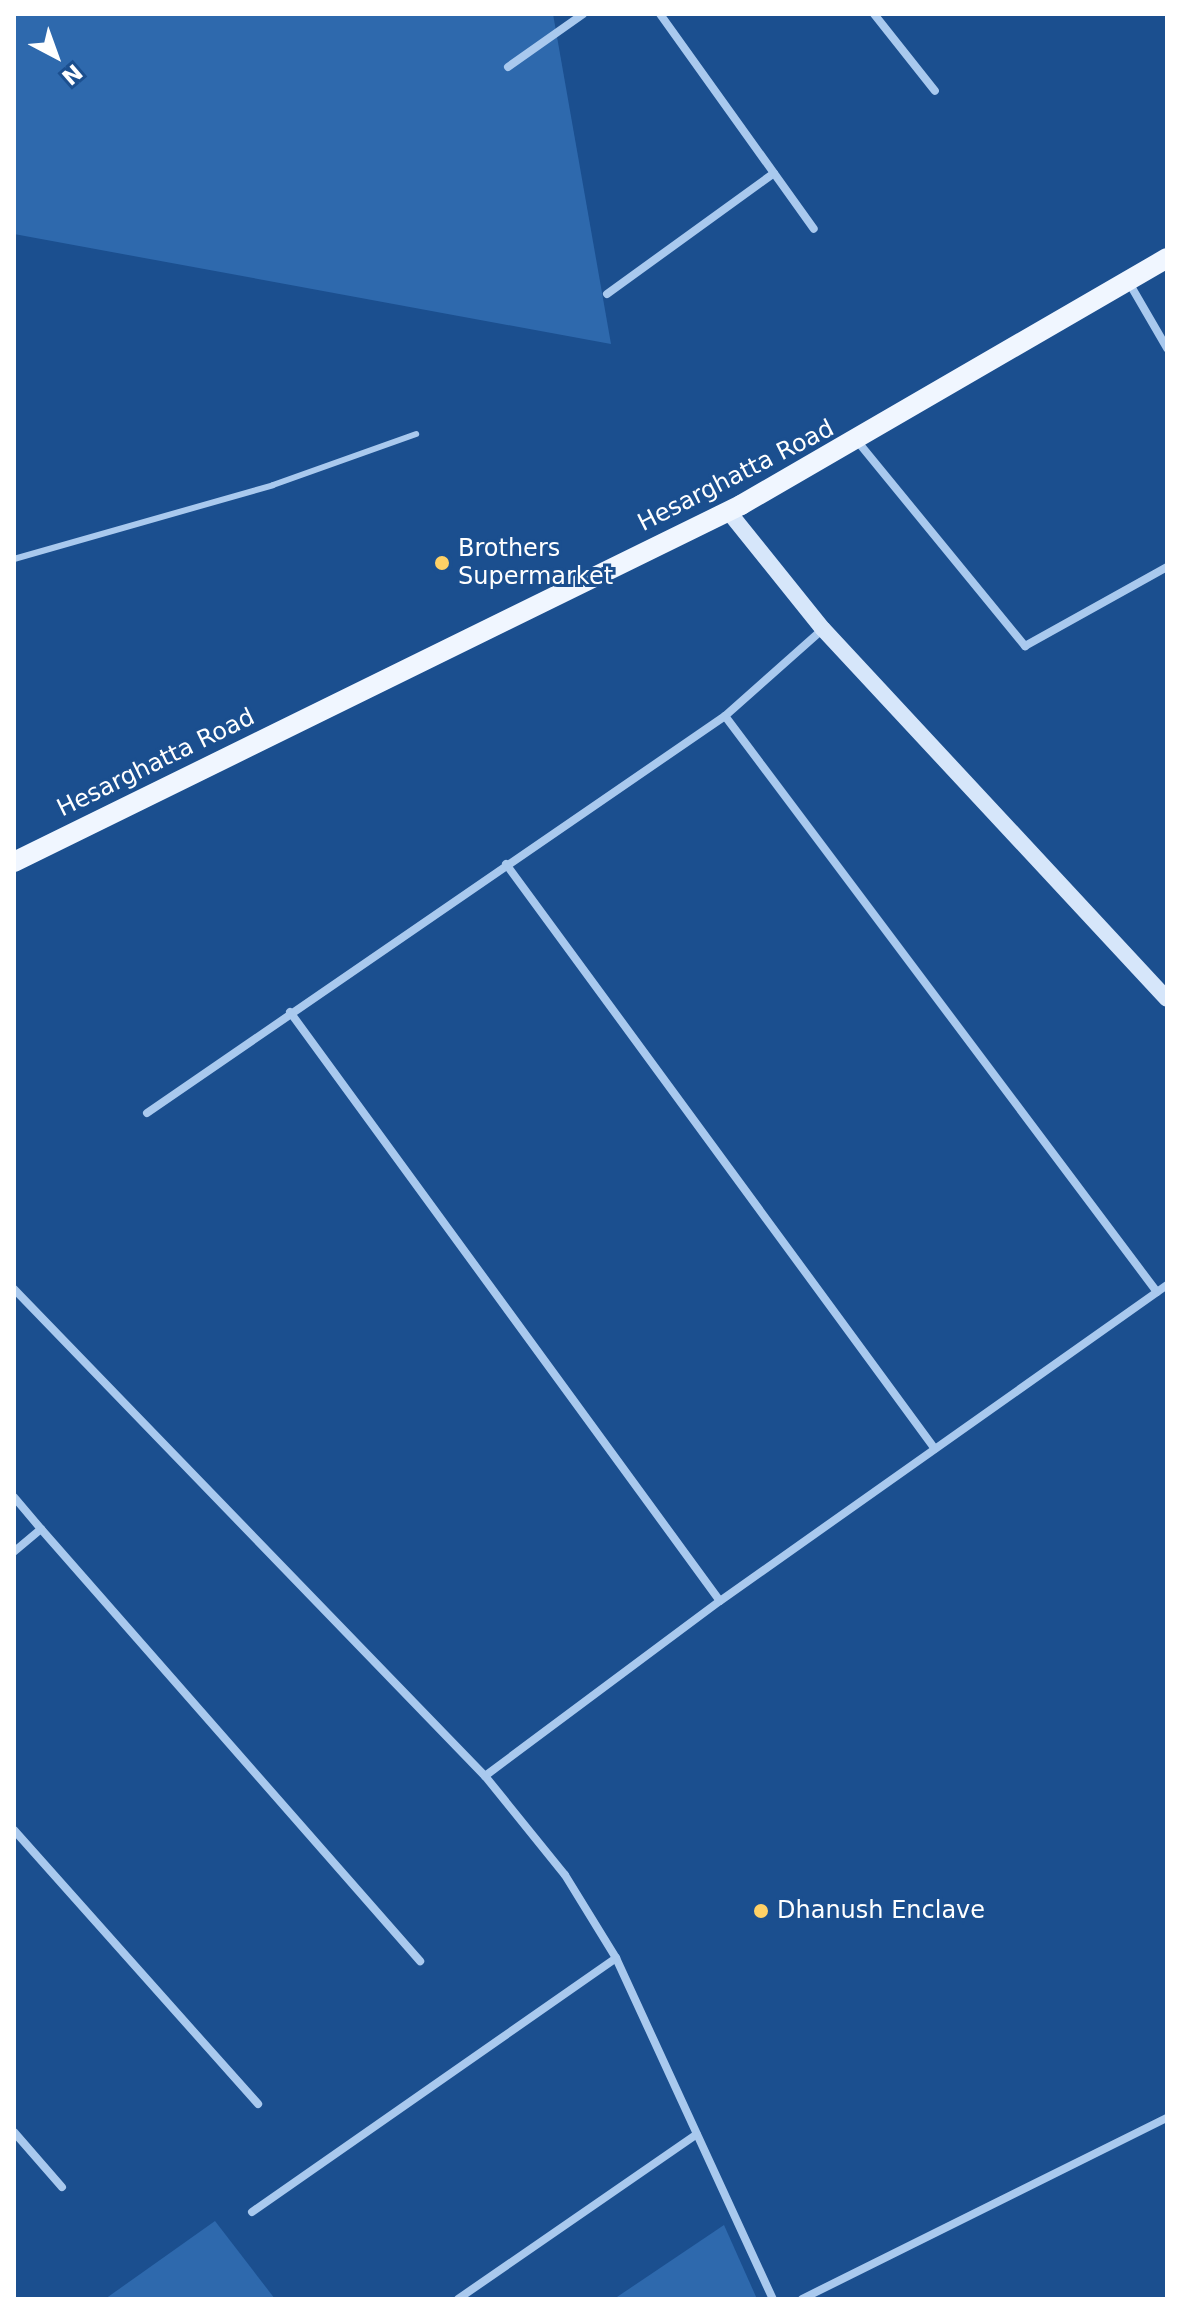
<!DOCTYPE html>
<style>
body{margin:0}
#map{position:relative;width:1181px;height:2313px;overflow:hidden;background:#1b4f8f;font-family:"DejaVu Sans",sans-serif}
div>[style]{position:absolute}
.green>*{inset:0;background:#2e69ad}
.lane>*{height:6px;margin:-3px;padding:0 3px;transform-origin:3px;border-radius:3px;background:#a9c9ee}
.street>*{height:8px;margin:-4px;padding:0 4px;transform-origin:4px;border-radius:4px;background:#a9c9ee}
.secondary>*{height:16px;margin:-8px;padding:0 8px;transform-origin:8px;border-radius:8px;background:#d6e6fa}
.primary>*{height:20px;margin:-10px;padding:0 10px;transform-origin:10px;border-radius:10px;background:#f0f6ff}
.dots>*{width:22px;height:22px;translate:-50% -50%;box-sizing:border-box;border:4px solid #1b4f8f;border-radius:50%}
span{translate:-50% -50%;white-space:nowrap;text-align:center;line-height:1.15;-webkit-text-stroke:6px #1b4f8f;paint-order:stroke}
.street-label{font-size:24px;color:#fff}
.poi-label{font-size:24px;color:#fff}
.left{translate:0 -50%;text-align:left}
.frame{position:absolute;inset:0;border:16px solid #fff;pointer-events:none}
.north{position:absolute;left:16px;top:16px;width:80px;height:80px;-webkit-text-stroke:6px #1b4f8f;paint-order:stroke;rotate:139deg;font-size:22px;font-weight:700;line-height:32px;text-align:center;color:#fff}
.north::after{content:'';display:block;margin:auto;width:28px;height:36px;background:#fff;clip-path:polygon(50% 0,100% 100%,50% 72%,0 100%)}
</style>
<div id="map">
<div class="green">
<div style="clip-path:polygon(14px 14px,553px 14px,611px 344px,14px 234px)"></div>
<div style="clip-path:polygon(215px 2221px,275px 2299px,105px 2299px)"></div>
<div style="clip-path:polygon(724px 2225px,757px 2299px,614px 2299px)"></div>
</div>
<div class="lane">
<div style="left:14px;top:559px;width:269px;rotate:-15.9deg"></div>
<div style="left:273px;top:485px;width:152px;rotate:-19.6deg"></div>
</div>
<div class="street">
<div style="left:660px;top:14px;width:264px;rotate:54.4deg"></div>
<div style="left:874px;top:14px;width:98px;rotate:51.6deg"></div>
<div style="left:508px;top:67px;width:92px;rotate:-35.2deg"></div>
<div style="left:1128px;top:281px;width:78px;rotate:59.8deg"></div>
<div style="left:607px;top:294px;width:206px;rotate:-35.9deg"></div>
<div style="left:858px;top:442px;width:264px;rotate:50.7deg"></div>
<div style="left:1025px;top:646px;width:162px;rotate:-29.1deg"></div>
<div style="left:725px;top:716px;width:131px;rotate:-41.6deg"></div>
<div style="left:506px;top:864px;width:725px;rotate:53.75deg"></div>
<div style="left:290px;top:1012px;width:729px;rotate:53.87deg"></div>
<div style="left:147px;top:1113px;width:701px;rotate:-34.48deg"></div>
<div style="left:725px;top:716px;width:720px;rotate:53.13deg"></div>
<div style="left:14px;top:1289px;width:678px;rotate:45.96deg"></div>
<div style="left:485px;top:1776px;width:293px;rotate:-36.7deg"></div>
<div style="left:720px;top:1601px;width:547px;rotate:-35.26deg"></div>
<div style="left:14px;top:1497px;width:42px;rotate:49.8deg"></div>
<div style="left:41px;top:1529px;width:35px;rotate:140deg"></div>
<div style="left:41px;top:1529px;width:575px;rotate:48.74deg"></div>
<div style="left:485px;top:1776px;width:127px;rotate:51.1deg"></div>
<div style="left:565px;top:1875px;width:97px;rotate:58.4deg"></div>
<div style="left:616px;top:1958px;width:375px;rotate:65.3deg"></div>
<div style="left:14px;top:1830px;width:367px;rotate:48.3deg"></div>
<div style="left:14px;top:2132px;width:73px;rotate:48.9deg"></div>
<div style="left:252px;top:2212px;width:444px;rotate:-34.9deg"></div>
<div style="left:458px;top:2299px;width:290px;rotate:-34.6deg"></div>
<div style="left:802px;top:2299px;width:407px;rotate:-26.4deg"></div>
</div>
<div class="secondary">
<div style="left:728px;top:511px;width:151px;rotate:51.2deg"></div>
<div style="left:823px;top:629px;width:505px;rotate:47.09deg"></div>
</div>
<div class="primary">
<div style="left:14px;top:862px;width:810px;rotate:-26.15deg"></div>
<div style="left:741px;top:505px;width:492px;rotate:-30.1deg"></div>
</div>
<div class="dots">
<div style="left:442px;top:563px;background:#ffd166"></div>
<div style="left:761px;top:1911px;background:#ffd166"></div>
</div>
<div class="street-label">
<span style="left:736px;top:476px;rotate:-27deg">Hesarghatta Road</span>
<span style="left:156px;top:763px;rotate:-26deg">Hesarghatta Road</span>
</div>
<div class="poi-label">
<span class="left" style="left:458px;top:563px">Brothers<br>Supermarket</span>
<span class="left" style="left:777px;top:1911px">Dhanush Enclave</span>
</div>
<div class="frame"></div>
<div class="north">N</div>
</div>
